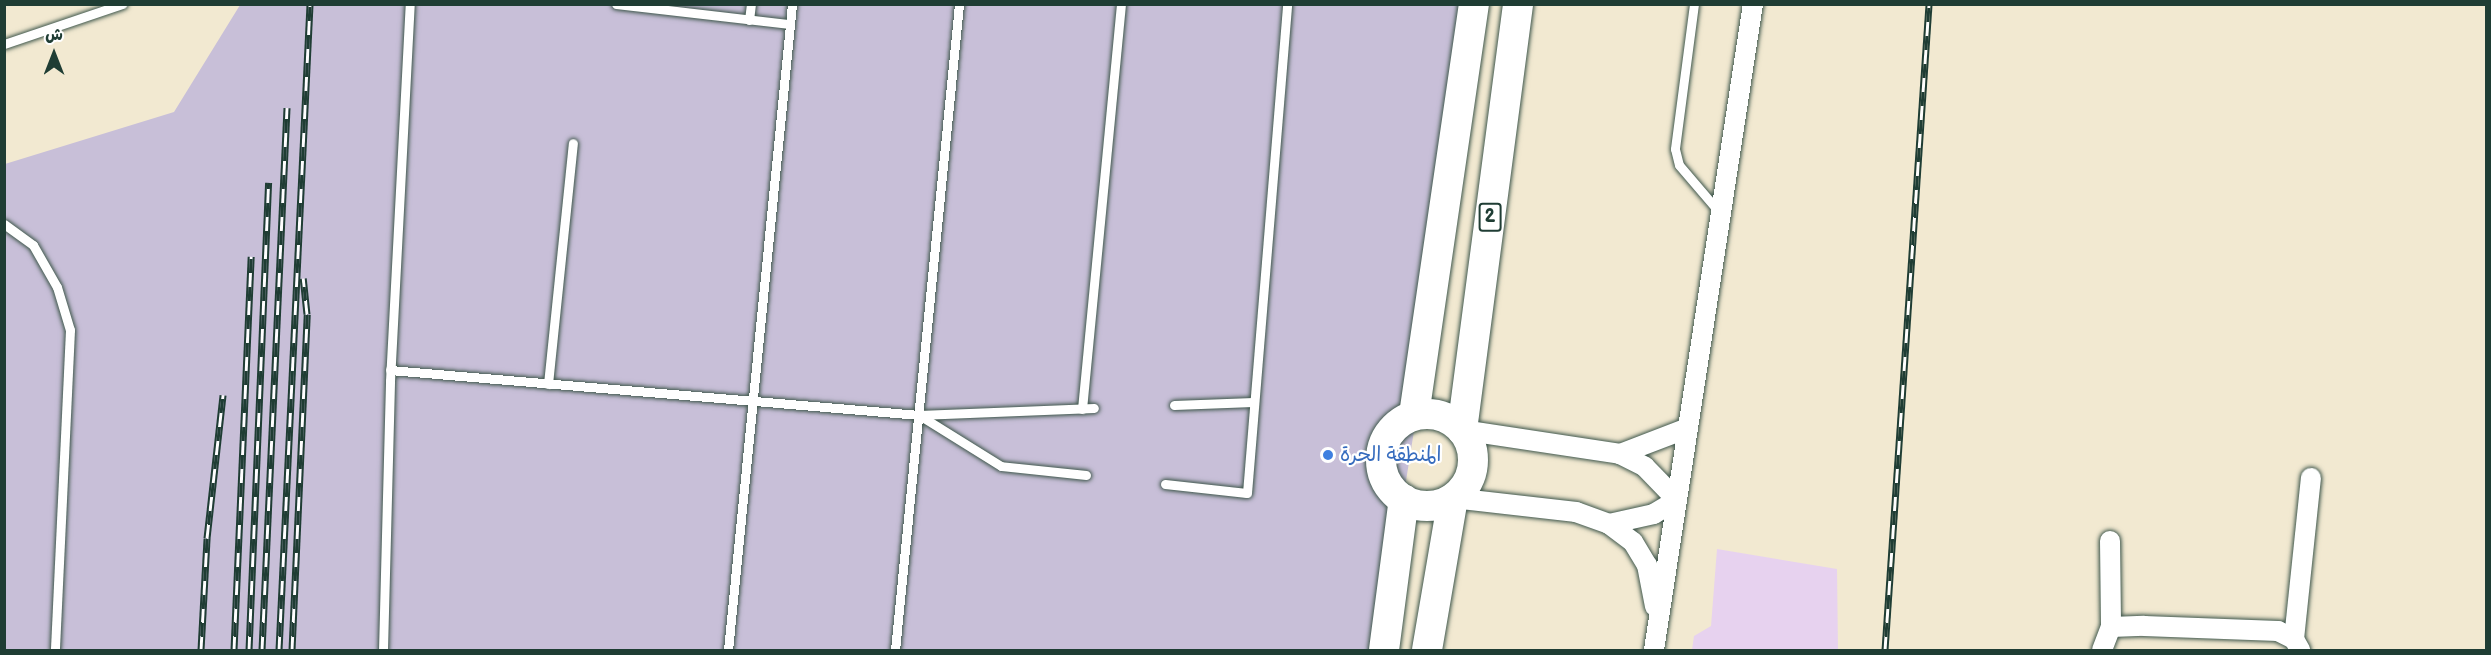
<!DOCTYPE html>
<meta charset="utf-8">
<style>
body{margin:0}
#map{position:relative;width:2491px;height:655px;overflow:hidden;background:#f2e9d1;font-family:"Balsamiq Sans","Playpen Sans Arabic",sans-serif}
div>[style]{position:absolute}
.built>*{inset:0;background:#e7d2ef}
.industrial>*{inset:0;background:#c8bfd8}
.roads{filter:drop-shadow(0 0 2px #3f574c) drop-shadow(0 0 2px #3f574c)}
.service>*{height:9px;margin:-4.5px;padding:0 4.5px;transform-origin:4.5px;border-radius:4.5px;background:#fff}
.minor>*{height:20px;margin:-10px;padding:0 10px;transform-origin:10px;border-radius:10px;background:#fff}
.primary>*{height:30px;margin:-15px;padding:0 15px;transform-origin:15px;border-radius:15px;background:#fff}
.primary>.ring{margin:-15px;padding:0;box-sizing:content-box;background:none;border:30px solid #fff;border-radius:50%}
.rail>*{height:7px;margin-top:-3.5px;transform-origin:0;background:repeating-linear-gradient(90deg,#fff 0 14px,#1f3d34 0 28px);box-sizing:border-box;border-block:2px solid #1f3d34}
.dots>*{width:16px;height:16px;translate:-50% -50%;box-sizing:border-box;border:3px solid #fff;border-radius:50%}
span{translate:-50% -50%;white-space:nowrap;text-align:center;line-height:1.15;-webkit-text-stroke:4.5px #fff;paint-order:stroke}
.shield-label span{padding:2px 4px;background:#fff;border:2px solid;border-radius:4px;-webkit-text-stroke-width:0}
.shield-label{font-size:18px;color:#1f3d34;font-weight:700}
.shop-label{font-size:20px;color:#366cbe}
.left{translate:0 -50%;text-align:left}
.frame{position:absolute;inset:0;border:6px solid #1f3d34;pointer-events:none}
.north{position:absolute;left:24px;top:24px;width:60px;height:60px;-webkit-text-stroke:4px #fff;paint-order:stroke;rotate:0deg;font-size:16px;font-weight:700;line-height:24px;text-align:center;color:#1f3d34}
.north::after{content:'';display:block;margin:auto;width:21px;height:27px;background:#1f3d34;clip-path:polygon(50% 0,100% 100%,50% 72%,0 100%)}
</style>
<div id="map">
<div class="built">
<div style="clip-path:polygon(1717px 549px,1837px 569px,1838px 650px,1692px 650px,1694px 636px,1711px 626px)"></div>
</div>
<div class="industrial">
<div style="clip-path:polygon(240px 5px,1482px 5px,1379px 650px,5px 650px,5px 164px,174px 112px)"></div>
</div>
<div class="roads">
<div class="service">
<div style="left:616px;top:4px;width:175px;rotate:6.6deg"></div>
<div style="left:1694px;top:4px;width:146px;rotate:97.5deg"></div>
<div style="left:1675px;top:149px;width:16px;rotate:76deg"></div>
<div style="left:1679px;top:165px;width:63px;rotate:49.5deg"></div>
<div style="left:749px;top:20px;width:16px;rotate:-83deg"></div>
<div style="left:4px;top:44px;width:125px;rotate:-18.7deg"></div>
<div style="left:4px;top:224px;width:36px;rotate:36deg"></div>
<div style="left:33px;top:245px;width:48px;rotate:60.3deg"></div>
<div style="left:57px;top:287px;width:45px;rotate:73.2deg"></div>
<div style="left:70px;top:330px;width:320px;rotate:92.7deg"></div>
<div style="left:390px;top:370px;width:531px;rotate:4.86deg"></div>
<div style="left:548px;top:384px;width:242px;rotate:-84.1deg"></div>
<div style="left:1174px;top:405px;width:79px;rotate:-2.2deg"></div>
<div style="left:1082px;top:409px;width:407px;rotate:-84.5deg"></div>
<div style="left:1086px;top:475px;width:85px;rotate:-174deg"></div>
<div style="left:1001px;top:466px;width:97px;rotate:-148.1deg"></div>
<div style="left:919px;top:415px;width:175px;rotate:-2.3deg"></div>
<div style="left:1165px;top:484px;width:82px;rotate:6.3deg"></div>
<div style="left:1247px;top:493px;width:491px;rotate:-85.3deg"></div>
<div style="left:383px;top:650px;width:269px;rotate:-88.5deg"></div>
<div style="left:390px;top:381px;width:378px;rotate:-87deg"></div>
<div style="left:728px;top:650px;width:649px;rotate:-84.34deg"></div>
<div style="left:895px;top:650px;width:649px;rotate:-84.34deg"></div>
</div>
<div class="minor">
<div style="left:1462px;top:430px;width:160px;rotate:8.6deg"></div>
<div style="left:1620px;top:454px;width:28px;rotate:27deg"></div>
<div style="left:1645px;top:467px;width:46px;rotate:45.9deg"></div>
<div style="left:1677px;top:500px;width:27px;rotate:149deg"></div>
<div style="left:1654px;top:514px;width:46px;rotate:167.5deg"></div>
<div style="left:1620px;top:454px;width:73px;rotate:-20.9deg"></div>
<div style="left:1453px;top:498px;width:124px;rotate:6.5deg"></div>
<div style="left:1576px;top:512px;width:35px;rotate:20deg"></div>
<div style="left:1609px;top:524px;width:30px;rotate:37deg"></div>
<div style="left:1633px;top:542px;width:27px;rotate:59deg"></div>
<div style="left:1647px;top:565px;width:42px;rotate:79deg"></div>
<div style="left:2110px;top:541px;width:86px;rotate:89.3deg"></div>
<div style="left:2294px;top:639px;width:162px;rotate:-84deg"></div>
<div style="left:1654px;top:650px;width:654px;rotate:-81.29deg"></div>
<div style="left:2102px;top:650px;width:25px;rotate:-69deg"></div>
<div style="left:2111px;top:627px;width:33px;rotate:-2deg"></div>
<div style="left:2144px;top:626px;width:134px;rotate:2.1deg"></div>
<div style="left:2278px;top:631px;width:18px;rotate:27deg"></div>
<div style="left:2294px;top:639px;width:13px;rotate:61deg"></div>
</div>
<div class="primary">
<div class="ring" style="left:1381px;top:414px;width:62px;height:62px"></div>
<div style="left:1414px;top:415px;width:415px;rotate:-81.7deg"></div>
<div style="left:1462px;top:430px;width:430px;rotate:-82.5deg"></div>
<div style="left:1384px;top:650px;width:152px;rotate:-82.5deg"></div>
<div style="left:1427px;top:650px;width:154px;rotate:-80.3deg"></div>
</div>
</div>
<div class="rail">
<div style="left:201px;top:650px;width:112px;rotate:-86.9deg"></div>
<div style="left:207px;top:538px;width:144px;rotate:-83.6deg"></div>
<div style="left:234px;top:650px;width:394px;rotate:-87.5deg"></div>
<div style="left:249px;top:650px;width:468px;rotate:-87.6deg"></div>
<div style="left:262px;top:650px;width:543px;rotate:-87.36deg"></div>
<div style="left:279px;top:650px;width:647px;rotate:-87.25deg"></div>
<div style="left:292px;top:650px;width:336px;rotate:-87.4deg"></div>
<div style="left:307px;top:314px;width:36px;rotate:-96deg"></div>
<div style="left:1885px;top:650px;width:647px;rotate:-86.1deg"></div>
</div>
<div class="dots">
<div style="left:1328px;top:455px;background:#3f7fe0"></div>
</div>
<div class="shield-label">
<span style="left:1490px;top:217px">2</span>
</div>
<div class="shop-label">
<span class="left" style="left:1340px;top:455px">المنطقة الحرة</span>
</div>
<div class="frame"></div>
<div class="north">ش</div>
</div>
